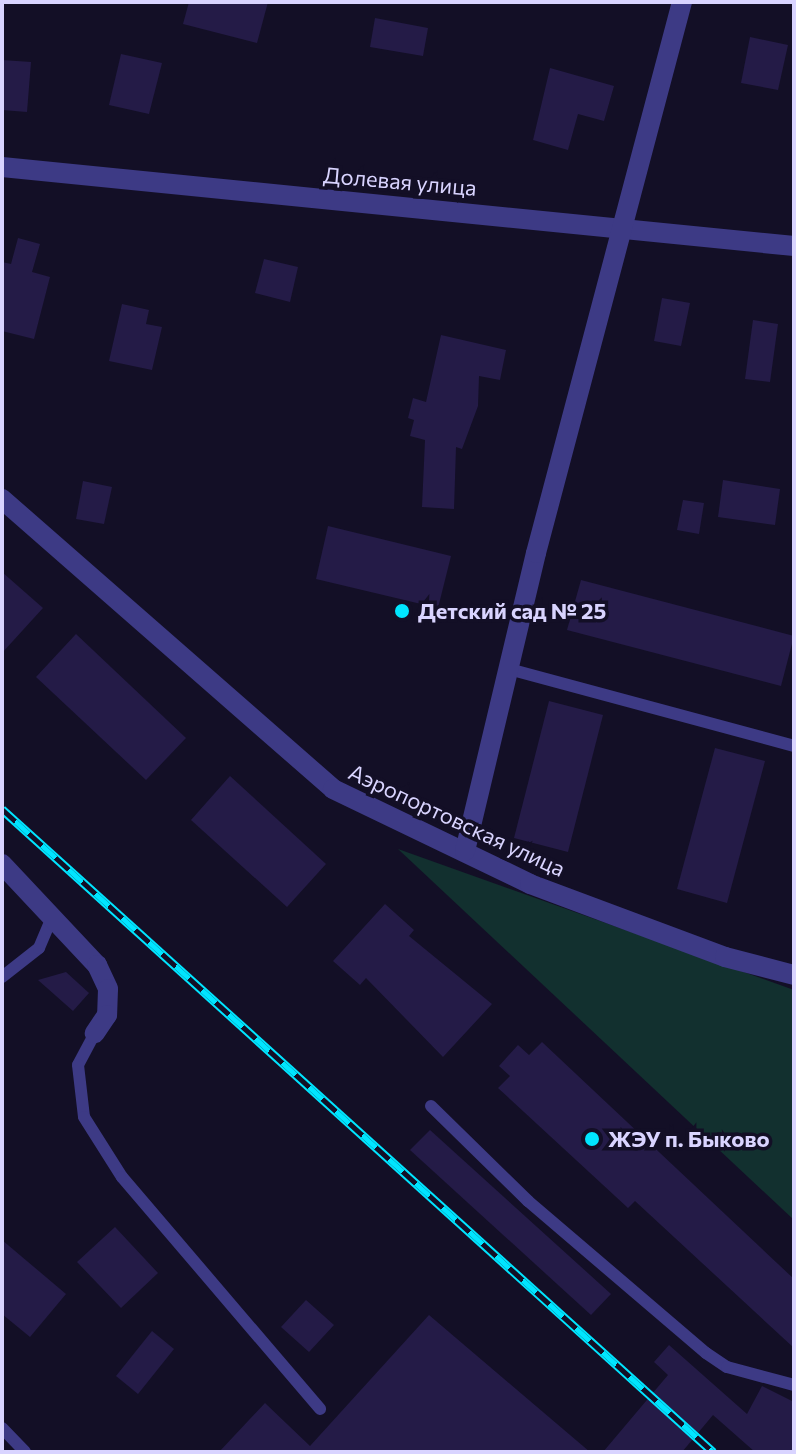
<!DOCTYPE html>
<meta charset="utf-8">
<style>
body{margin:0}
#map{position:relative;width:796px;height:1454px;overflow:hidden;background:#130f26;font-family:Commissioner,sans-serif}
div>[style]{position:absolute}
.green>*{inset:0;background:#12302f}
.building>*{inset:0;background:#241b47}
.service>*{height:12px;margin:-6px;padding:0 6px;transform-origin:6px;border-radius:6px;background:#3d3a85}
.minor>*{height:20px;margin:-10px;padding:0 10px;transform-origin:10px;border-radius:10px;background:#3d3a85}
.rail>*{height:9px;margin-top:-4.5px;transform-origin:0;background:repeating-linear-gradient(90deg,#130f26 0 18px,#00e5ff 0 36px);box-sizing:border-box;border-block:2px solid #00e5ff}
.dots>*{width:22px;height:22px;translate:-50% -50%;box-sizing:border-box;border:4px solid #130f26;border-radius:50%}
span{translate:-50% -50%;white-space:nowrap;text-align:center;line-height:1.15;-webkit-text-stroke:7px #130f26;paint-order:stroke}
.street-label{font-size:22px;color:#d9d4ff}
.poi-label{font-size:22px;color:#d9d4ff;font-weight:700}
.left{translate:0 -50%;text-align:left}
.frame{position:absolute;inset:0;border:4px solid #d9d4ff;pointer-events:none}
</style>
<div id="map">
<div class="green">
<div style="clip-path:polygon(398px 849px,794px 990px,794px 1220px)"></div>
</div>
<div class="building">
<div style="clip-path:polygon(189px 2px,268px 2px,257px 43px,183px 24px)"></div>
<div style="clip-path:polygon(375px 18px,428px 28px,423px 56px,370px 47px)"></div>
<div style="clip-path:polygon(750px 37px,788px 45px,778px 90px,741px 83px)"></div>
<div style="clip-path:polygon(121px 54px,162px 63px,149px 114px,109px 105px)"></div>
<div style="clip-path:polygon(2px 60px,31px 62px,27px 112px,2px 110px)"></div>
<div style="clip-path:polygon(550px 68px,614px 86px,604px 121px,578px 114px,568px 150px,533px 140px)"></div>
<div style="clip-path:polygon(18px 238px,40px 244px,32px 272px,50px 277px,34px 339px,2px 331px,2px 262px,11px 264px)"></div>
<div style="clip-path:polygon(264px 259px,298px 267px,290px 302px,255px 293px)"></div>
<div style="clip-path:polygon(662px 298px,690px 303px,681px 346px,654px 341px)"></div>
<div style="clip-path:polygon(122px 304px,149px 310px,146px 324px,162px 327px,152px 370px,109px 361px)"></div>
<div style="clip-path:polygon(753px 320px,778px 324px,770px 382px,745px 379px)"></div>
<div style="clip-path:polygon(441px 335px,506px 350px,500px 380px,479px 376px,478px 406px,462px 449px,456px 447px,454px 509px,422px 507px,425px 440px,410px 436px,414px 420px,408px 418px,413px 398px,426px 402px)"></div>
<div style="clip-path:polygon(723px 480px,780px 489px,775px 525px,718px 517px)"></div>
<div style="clip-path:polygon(83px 481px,112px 487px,104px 524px,76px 519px)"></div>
<div style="clip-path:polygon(683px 500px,704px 503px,699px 534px,677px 530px)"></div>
<div style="clip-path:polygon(328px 526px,451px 556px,438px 608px,316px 579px)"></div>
<div style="clip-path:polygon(2px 572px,43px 608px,2px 653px)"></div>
<div style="clip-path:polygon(581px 580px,794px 636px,781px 686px,567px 630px)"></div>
<div style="clip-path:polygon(76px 634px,186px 738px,146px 780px,36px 677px)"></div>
<div style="clip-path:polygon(549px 701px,603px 715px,568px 852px,514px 838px)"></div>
<div style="clip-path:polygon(715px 748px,765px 761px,727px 903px,677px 889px)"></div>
<div style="clip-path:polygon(230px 776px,326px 864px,287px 907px,191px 820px)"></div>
<div style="clip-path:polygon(385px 904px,414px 930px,409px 936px,492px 1004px,443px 1057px,366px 978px,360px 985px,333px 961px)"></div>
<div style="clip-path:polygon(66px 972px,89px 993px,73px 1011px,38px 980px)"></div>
<div style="clip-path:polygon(542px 1042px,794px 1279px,794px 1348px,635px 1201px,628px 1208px,498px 1088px,510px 1076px,499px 1066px,518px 1045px,529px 1055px)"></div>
<div style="clip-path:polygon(430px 1130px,611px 1294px,591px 1315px,410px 1150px)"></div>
<div style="clip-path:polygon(115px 1227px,158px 1273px,121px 1308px,77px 1262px)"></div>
<div style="clip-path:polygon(2px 1240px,66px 1294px,30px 1337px,2px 1314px)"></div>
<div style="clip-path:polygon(306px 1300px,334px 1325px,309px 1352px,281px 1327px)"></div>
<div style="clip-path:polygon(429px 1315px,590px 1452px,219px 1452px,265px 1403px,310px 1446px)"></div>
<div style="clip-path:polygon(152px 1331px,174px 1349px,138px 1394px,116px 1376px)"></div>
<div style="clip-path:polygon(669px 1345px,747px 1414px,762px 1386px,794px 1402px,794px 1452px,755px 1452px,713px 1415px,682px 1452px,603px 1452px,668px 1375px,654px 1362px)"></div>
</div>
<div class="service">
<div style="left:509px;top:669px;width:295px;rotate:15.1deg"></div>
<div style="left:2px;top:977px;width:47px;rotate:-38.1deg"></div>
<div style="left:39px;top:948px;width:34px;rotate:-67deg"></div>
<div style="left:95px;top:1033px;width:36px;rotate:118deg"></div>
<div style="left:78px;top:1065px;width:52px;rotate:83.4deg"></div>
<div style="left:84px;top:1117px;width:71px;rotate:57.7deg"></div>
<div style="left:122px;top:1177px;width:305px;rotate:49.5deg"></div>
<div style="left:431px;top:1106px;width:136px;rotate:44.4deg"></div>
<div style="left:528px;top:1201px;width:234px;rotate:40.5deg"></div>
<div style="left:706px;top:1353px;width:25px;rotate:34deg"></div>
<div style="left:727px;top:1367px;width:69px;rotate:15deg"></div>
<div style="left:2px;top:1428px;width:33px;rotate:46deg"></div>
</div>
<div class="minor">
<div style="left:2px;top:167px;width:796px;rotate:5.7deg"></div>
<div style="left:2px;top:499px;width:440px;rotate:41.2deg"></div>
<div style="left:333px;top:789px;width:219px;rotate:25.7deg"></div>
<div style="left:530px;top:884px;width:208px;rotate:20.5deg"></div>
<div style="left:725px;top:957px;width:71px;rotate:14.6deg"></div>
<div style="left:465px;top:851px;width:306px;rotate:-76.6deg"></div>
<div style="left:536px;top:553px;width:570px;rotate:-75.16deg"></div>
<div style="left:2px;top:864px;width:139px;rotate:46.8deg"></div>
<div style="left:97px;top:965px;width:26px;rotate:65deg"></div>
<div style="left:108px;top:989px;width:26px;rotate:92deg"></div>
<div style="left:107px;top:1015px;width:22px;rotate:124deg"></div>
</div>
<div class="rail">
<div style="left:2px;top:809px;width:959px;rotate:42.12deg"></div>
</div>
<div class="dots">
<div style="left:402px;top:611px;background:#00e5ff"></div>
<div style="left:592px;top:1139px;background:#00e5ff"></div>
</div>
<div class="street-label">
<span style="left:400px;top:181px;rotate:5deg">Долевая улица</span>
<span style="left:457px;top:820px;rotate:25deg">Аэропортовская улица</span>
</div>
<div class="poi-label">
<span class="left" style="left:418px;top:611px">Детский сад № 25</span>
<span class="left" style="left:608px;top:1139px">ЖЭУ п. Быково</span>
</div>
<div class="frame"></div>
</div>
